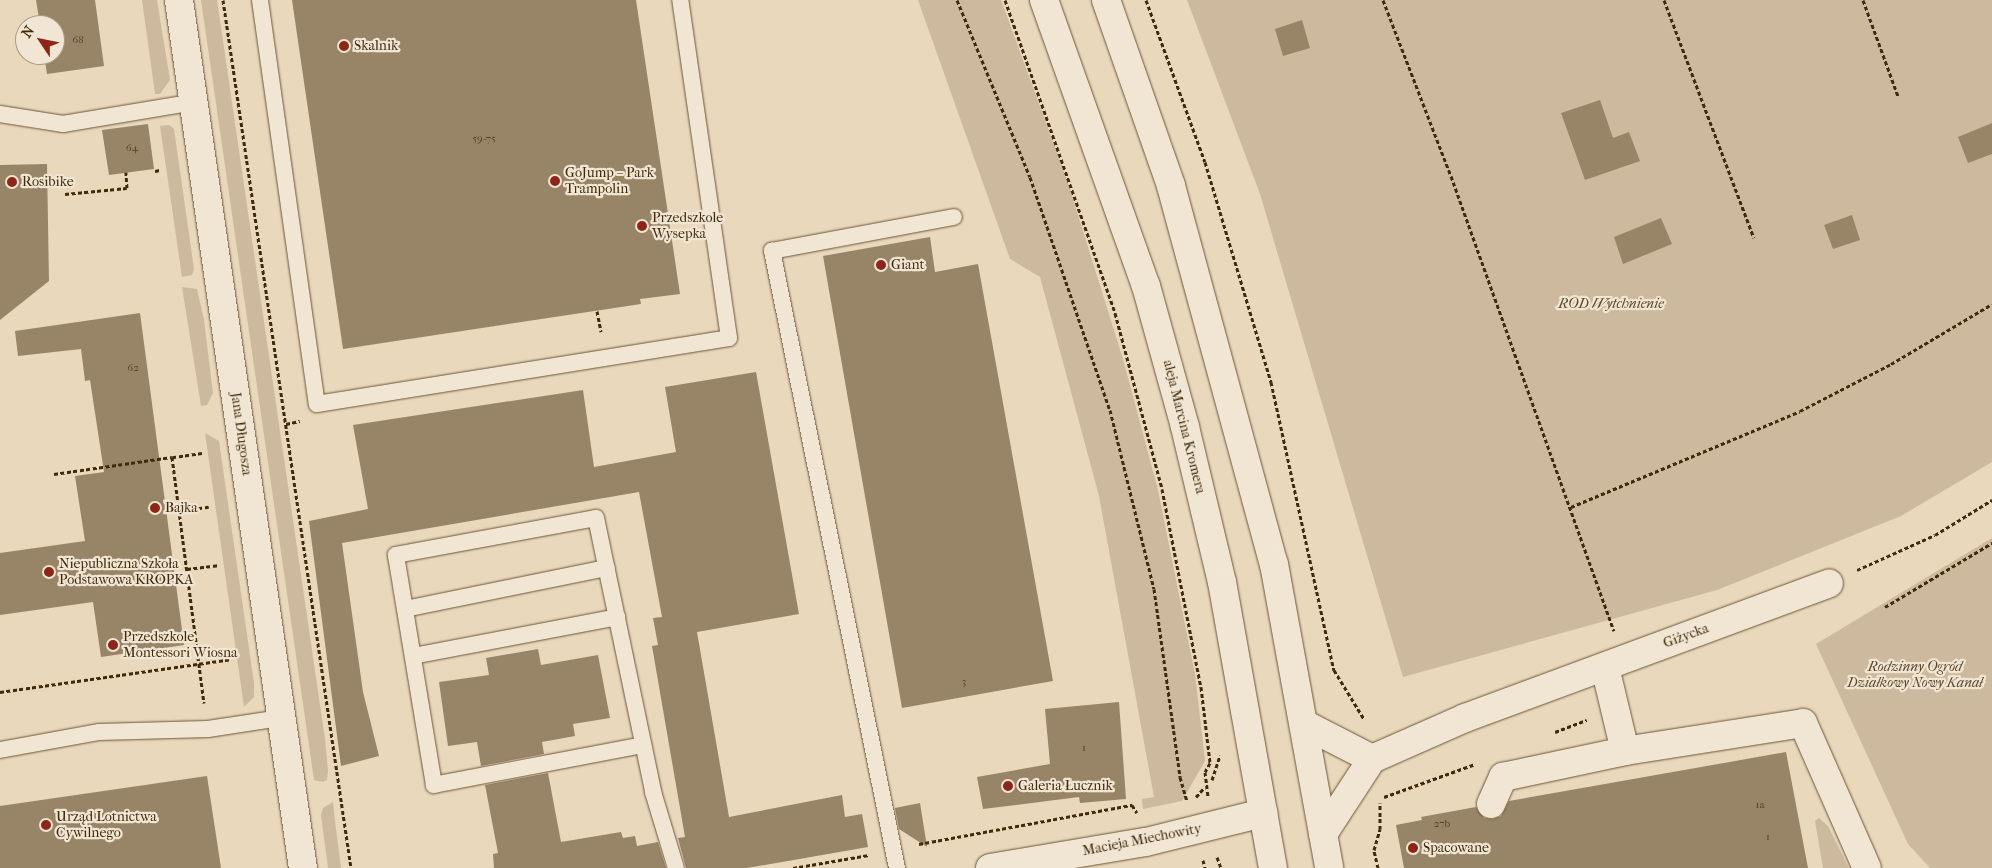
<!DOCTYPE html>
<meta charset="utf-8">
<style>
body{margin:0}
#map{position:relative;width:1992px;height:868px;overflow:hidden;background:#ead8bc;font-family:"IM FELL French Canon",serif}
div>[style]{position:absolute}
.green>*{inset:0;background:#cdba9e}
.building>*{inset:0;background:#988467}
.path>*{height:3px;margin-top:-1.5px;transform-origin:0;background:repeating-linear-gradient(90deg,#402a0a 0 4px,transparent 0 6.5px)}
.roads{filter:drop-shadow(0 0 1px #6a5636) drop-shadow(0 0 1px #6a5636)}
.service>*{height:16px;margin:-8px;padding:0 8px;transform-origin:8px;border-radius:8px;background:#f1e6d3}
.minor>*{height:28px;margin:-14px;padding:0 14px;transform-origin:14px;border-radius:14px;background:#f1e6d3}
.secondary>*{height:28px;margin:-14px;padding:0 14px;transform-origin:14px;border-radius:14px;background:#f1e6d3}
.dots>*{width:14px;height:14px;translate:-50% -50%;box-sizing:border-box;border:2px solid #f1e6d3;border-radius:50%}
span{translate:-50% -50%;white-space:nowrap;text-align:center;line-height:1.15;-webkit-text-stroke:4.5px #f1e6d3;paint-order:stroke}
.number-label{font-size:11px;color:#564021}
.number-label span{-webkit-text-stroke-width:0}
.poi-label{font-size:14px;color:#402a0a}
.left{translate:0 -50%;text-align:left}
.park-label{font-size:14px;color:#5c4728;font-style:italic}
.street-label{font-size:14px;color:#402a0a}
.north{position:absolute;left:15px;top:15px;width:50px;height:50px;box-sizing:border-box;background:#f1e6d3;border:1px solid #aa9b83;border-radius:50%;rotate:304deg;font-size:14px;font-weight:700;line-height:20px;text-align:center;color:#402a0a}
.north::after{content:'';display:block;margin:auto;width:18px;height:22px;background:#8f2418;clip-path:polygon(50% 0,100% 100%,50% 72%,0 100%)}
</style>
<div id="map">
<div class="green">
<div style="clip-path:polygon(142px 0,157px 0,170px 80px,160px 94px,155px 94px)"></div>
<div style="clip-path:polygon(201px 0,217px 0,325px 739px,328px 771px,327px 780px,322px 782px,314px 780px)"></div>
<div style="clip-path:polygon(918px 0,1001px 0,1067px 180px,1123px 359px,1158px 490px,1195px 674px,1205px 761px,1182px 801px,1143px 809px,1142px 799px,1154px 797px,1099px 496px,1040px 277px,1010px 259px)"></div>
<div style="clip-path:polygon(1187px 0,1992px 0,1992px 462px,1901px 516px,1717px 590px,1403px 677px,1260px 194px)"></div>
<div style="clip-path:polygon(169px 125px,174px 129px,194px 269px,192px 275px,182px 277px,160px 126px)"></div>
<div style="clip-path:polygon(182px 287px,197px 289px,204px 320px,213px 393px,207px 405px,201px 406px)"></div>
<div style="clip-path:polygon(205px 433px,219px 441px,254px 683px,254px 697px,244px 707px)"></div>
<div style="clip-path:polygon(1992px 538px,1992px 868px,1930px 868px,1908px 844px,1816px 644px)"></div>
<div style="clip-path:polygon(333px 802px,335px 821px,341px 868px,328px 868px,321px 815px,323px 808px)"></div>
<div style="clip-path:polygon(1819px 818px,1828px 826px,1849px 868px,1823px 868px,1815px 821px)"></div>
</div>
<div class="building">
<div style="clip-path:polygon(36px 0,95px 0,104px 66px,47px 74px,44px 55px,55px 55px,55px 25px,40px 25px)"></div>
<div style="clip-path:polygon(292px 0,636px 0,680px 294px,640px 299px,641px 304px,343px 349px)"></div>
<div style="clip-path:polygon(1302px 20px,1310px 48px,1283px 56px,1275px 29px)"></div>
<div style="clip-path:polygon(1600px 100px,1613px 138px,1629px 132px,1640px 161px,1585px 180px,1561px 113px)"></div>
<div style="clip-path:polygon(1992px 123px,1992px 154px,1968px 163px,1958px 137px)"></div>
<div style="clip-path:polygon(148px 124px,154px 169px,109px 175px,102px 130px)"></div>
<div style="clip-path:polygon(47px 164px,49px 281px,0 320px,0 165px)"></div>
<div style="clip-path:polygon(1852px 215px,1860px 240px,1833px 249px,1824px 225px)"></div>
<div style="clip-path:polygon(1661px 218px,1672px 244px,1623px 264px,1614px 237px)"></div>
<div style="clip-path:polygon(930px 237px,935px 272px,978px 264px,1053px 681px,902px 708px,823px 256px)"></div>
<div style="clip-path:polygon(140px 313px,184px 645px,101px 657px,93px 602px,0 615px,0 553px,85px 541px,75px 476px,104px 472px,90px 380px,85px 381px,81px 349px,18px 356px,15px 331px)"></div>
<div style="clip-path:polygon(756px 372px,799px 614px,697px 632px,729px 817px,842px 795px,845px 817px,862px 814px,868px 847px,747px 868px,686px 868px,678px 838px,685px 837px,652px 646px,658px 645px,653px 618px,662px 617px,639px 492px,342px 543px,363px 692px,379px 756px,341px 766px,309px 521px,368px 509px,353px 425px,583px 390px,594px 467px,676px 452px,665px 387px)"></div>
<div style="clip-path:polygon(538px 649px,541px 665px,598px 655px,610px 718px,573px 724px,575px 736px,542px 742px,544px 754px,481px 766px,477px 742px,448px 746px,439px 682px,489px 675px,486px 658px)"></div>
<div style="clip-path:polygon(1119px 702px,1126px 799px,1080px 803px,1079px 797px,983px 809px,977px 777px,1050px 764px,1045px 709px)"></div>
<div style="clip-path:polygon(1786px 752px,1808px 868px,1404px 868px,1396px 825px,1422px 820px,1421px 817px,1476px 807px,1484px 818px,1493px 819px,1501px 816px,1509px 801px)"></div>
<div style="clip-path:polygon(548px 773px,561px 842px,621px 832px,623px 838px,635px 836px,637px 846px,658px 842px,666px 868px,494px 868px,493px 854px,498px 853px,485px 785px)"></div>
<div style="clip-path:polygon(207px 776px,221px 868px,0 868px,0 806px)"></div>
<div style="clip-path:polygon(920px 803px,927px 847px,899px 829px,895px 808px)"></div>
</div>
<div class="path">
<div style="left:223px;top:0;width:877px;rotate:81.61deg"></div>
<div style="left:957px;top:0;width:191px;rotate:67.6deg"></div>
<div style="left:1030px;top:177px;width:246px;rotate:71.1deg"></div>
<div style="left:1110px;top:410px;width:184px;rotate:76.2deg"></div>
<div style="left:1154px;top:589px;width:190px;rotate:82.1deg"></div>
<div style="left:1180px;top:777px;width:25px;rotate:74deg"></div>
<div style="left:1005px;top:0;width:332px;rotate:70.6deg"></div>
<div style="left:1115px;top:313px;width:182px;rotate:75deg"></div>
<div style="left:1162px;top:489px;width:202px;rotate:78.9deg"></div>
<div style="left:1201px;top:687px;width:77px;rotate:83.2deg"></div>
<div style="left:1210px;top:763px;width:10px;rotate:119deg"></div>
<div style="left:1205px;top:772px;width:24px;rotate:83deg"></div>
<div style="left:1146px;top:0;width:172px;rotate:70deg"></div>
<div style="left:1205px;top:162px;width:230px;rotate:73.3deg"></div>
<div style="left:1271px;top:382px;width:295px;rotate:77.7deg"></div>
<div style="left:1334px;top:670px;width:57px;rotate:58.5deg"></div>
<div style="left:1383px;top:0;width:189px;rotate:68.9deg"></div>
<div style="left:1451px;top:176px;width:483px;rotate:70.3deg"></div>
<div style="left:1664px;top:0;width:254px;rotate:69.3deg"></div>
<div style="left:1863px;top:0;width:102px;rotate:70deg"></div>
<div style="left:155px;top:171px;width:5px;rotate:-11deg"></div>
<div style="left:65px;top:194px;width:62px;rotate:-5.5deg"></div>
<div style="left:127px;top:188px;width:16px;rotate:-94deg"></div>
<div style="left:597px;top:311px;width:21px;rotate:79deg"></div>
<div style="left:286px;top:424px;width:14px;rotate:-12deg"></div>
<div style="left:202px;top:453px;width:30px;rotate:172deg"></div>
<div style="left:172px;top:457px;width:248px;rotate:82.6deg"></div>
<div style="left:54px;top:474px;width:119px;rotate:-8.2deg"></div>
<div style="left:1571px;top:507px;width:248px;rotate:-22.7deg"></div>
<div style="left:1800px;top:411px;width:102px;rotate:-27.3deg"></div>
<div style="left:1891px;top:364px;width:117px;rotate:-30.7deg"></div>
<div style="left:179px;top:511px;width:30px;rotate:-8deg"></div>
<div style="left:187px;top:569px;width:31px;rotate:-7deg"></div>
<div style="left:1857px;top:570px;width:85px;rotate:-24.2deg"></div>
<div style="left:1935px;top:535px;width:67px;rotate:-31.6deg"></div>
<div style="left:1885px;top:607px;width:125px;rotate:-30.9deg"></div>
<div style="left:0;top:692px;width:233px;rotate:-8.1deg"></div>
<div style="left:1555px;top:732px;width:34px;rotate:-21deg"></div>
<div style="left:1212px;top:780px;width:26px;rotate:-72deg"></div>
<div style="left:1196px;top:797px;width:11px;rotate:-49deg"></div>
<div style="left:1384px;top:797px;width:97px;rotate:-19.9deg"></div>
<div style="left:919px;top:844px;width:217px;rotate:-10.4deg"></div>
<div style="left:1132px;top:805px;width:9px;rotate:58deg"></div>
<div style="left:1217px;top:857px;width:12px;rotate:70deg"></div>
<div style="left:1203px;top:860px;width:8px;rotate:76deg"></div>
<div style="left:793px;top:868px;width:77px;rotate:-9.7deg"></div>
<div style="left:1378px;top:868px;width:18px;rotate:-103deg"></div>
<div style="left:1374px;top:850px;width:22px;rotate:-74deg"></div>
<div style="left:1380px;top:829px;width:26px;rotate:-90deg"></div>
</div>
<div class="roads">
<div class="service">
<div style="left:260px;top:0;width:408px;rotate:82deg"></div>
<div style="left:317px;top:404px;width:417px;rotate:-9.1deg"></div>
<div style="left:729px;top:338px;width:342px;rotate:-98.2deg"></div>
<div style="left:0;top:114px;width:64px;rotate:9deg"></div>
<div style="left:63px;top:124px;width:133px;rotate:-9.5deg"></div>
<div style="left:405px;top:609px;width:206px;rotate:-11.5deg"></div>
<div style="left:413px;top:656px;width:208px;rotate:-10.8deg"></div>
<div style="left:643px;top:745px;width:213px;rotate:169.2deg"></div>
<div style="left:434px;top:785px;width:233px;rotate:-99.4deg"></div>
<div style="left:396px;top:555px;width:203px;rotate:-10.5deg"></div>
<div style="left:596px;top:518px;width:280px;rotate:78.2deg"></div>
<div style="left:653px;top:792px;width:79px;rotate:73.2deg"></div>
<div style="left:0;top:750px;width:101px;rotate:-10.3deg"></div>
<div style="left:99px;top:732px;width:109px;rotate:-1.6deg"></div>
<div style="left:208px;top:729px;width:74px;rotate:-8.6deg"></div>
<div style="left:897px;top:868px;width:630px;rotate:-101.45deg"></div>
<div style="left:772px;top:251px;width:185px;rotate:-10.6deg"></div>
</div>
<div class="minor">
<div style="left:179px;top:0;width:877px;rotate:81.87deg"></div>
<div style="left:1605px;top:667px;width:86px;rotate:76.6deg"></div>
<div style="left:1304px;top:724px;width:76px;rotate:27.2deg"></div>
<div style="left:1491px;top:804px;width:30px;rotate:-66deg"></div>
<div style="left:1503px;top:777px;width:125px;rotate:-12deg"></div>
<div style="left:1625px;top:751px;width:180px;rotate:-8.9deg"></div>
<div style="left:1803px;top:723px;width:158px;rotate:66.2deg"></div>
<div style="left:1323px;top:834px;width:90px;rotate:-56.8deg"></div>
<div style="left:1372px;top:759px;width:102px;rotate:-23.8deg"></div>
<div style="left:1465px;top:718px;width:388px;rotate:-20.3deg"></div>
<div style="left:990px;top:868px;width:158px;rotate:-9.5deg"></div>
<div style="left:1146px;top:842px;width:121px;rotate:-13.9deg"></div>
</div>
<div class="secondary">
<div style="left:1044px;top:0;width:304px;rotate:70.4deg"></div>
<div style="left:1146px;top:286px;width:146px;rotate:74.5deg"></div>
<div style="left:1185px;top:427px;width:159px;rotate:76.6deg"></div>
<div style="left:1222px;top:582px;width:291px;rotate:79.9deg"></div>
<div style="left:1106px;top:0;width:197px;rotate:70.7deg"></div>
<div style="left:1171px;top:186px;width:392px;rotate:74.8deg"></div>
<div style="left:1274px;top:564px;width:309px;rotate:79.7deg"></div>
</div>
</div>
<div class="dots">
<div style="left:344px;top:46px;background:#8f2418"></div>
<div style="left:555px;top:181px;background:#8f2418"></div>
<div style="left:12px;top:182px;background:#8f2418"></div>
<div style="left:642px;top:226px;background:#8f2418"></div>
<div style="left:881px;top:265px;background:#8f2418"></div>
<div style="left:155px;top:508px;background:#8f2418"></div>
<div style="left:49px;top:572px;background:#8f2418"></div>
<div style="left:113px;top:645px;background:#8f2418"></div>
<div style="left:1008px;top:786px;background:#8f2418"></div>
<div style="left:46px;top:825px;background:#8f2418"></div>
<div style="left:1413px;top:848px;background:#8f2418"></div>
</div>
<div class="number-label">
<span style="left:78px;top:40px">68</span>
<span style="left:484px;top:139px">59-75</span>
<span style="left:132px;top:148px">64</span>
<span style="left:133px;top:368px">62</span>
<span style="left:964px;top:682px">3</span>
<span style="left:1084px;top:748px">1</span>
<span style="left:1760px;top:805px">1a</span>
<span style="left:1442px;top:824px">27b</span>
<span style="left:1768px;top:837px">1</span>
</div>
<div class="poi-label">
<span class="left" style="left:354px;top:46px">Skalnik</span>
<span class="left" style="left:565px;top:181px">GoJump – Park<br>Trampolin</span>
<span class="left" style="left:22px;top:182px">Rosibike</span>
<span class="left" style="left:652px;top:226px">Przedszkole<br>Wysepka</span>
<span class="left" style="left:891px;top:265px">Giant</span>
<span class="left" style="left:165px;top:508px">Bajka</span>
<span class="left" style="left:59px;top:572px">Niepubliczna Szkoła<br>Podstawowa KROPKA</span>
<span class="left" style="left:123px;top:645px">Przedszkole<br>Montessori Wiosna</span>
<span class="left" style="left:1018px;top:786px">Galeria Łucznik</span>
<span class="left" style="left:56px;top:825px">Urząd Lotnictwa<br>Cywilnego</span>
<span class="left" style="left:1423px;top:848px">Spacowane</span>
</div>
<div class="park-label">
<span style="left:1611px;top:304px">ROD Wytchnienie</span>
<span style="left:1915px;top:675px">Rodzinny Ogród<br>Działkowy Nowy Kanał</span>
</div>
<div class="street-label">
<span style="left:1184px;top:427px;rotate:76deg">aleja Marcina Kromera</span>
<span style="left:241px;top:434px;rotate:82deg">Jana Długosza</span>
<span style="left:1686px;top:636px;rotate:-20deg">Giżycka</span>
<span style="left:1142px;top:840px;rotate:-11deg">Macieja Miechowity</span>
</div>
<div class="north">N</div>
</div>
